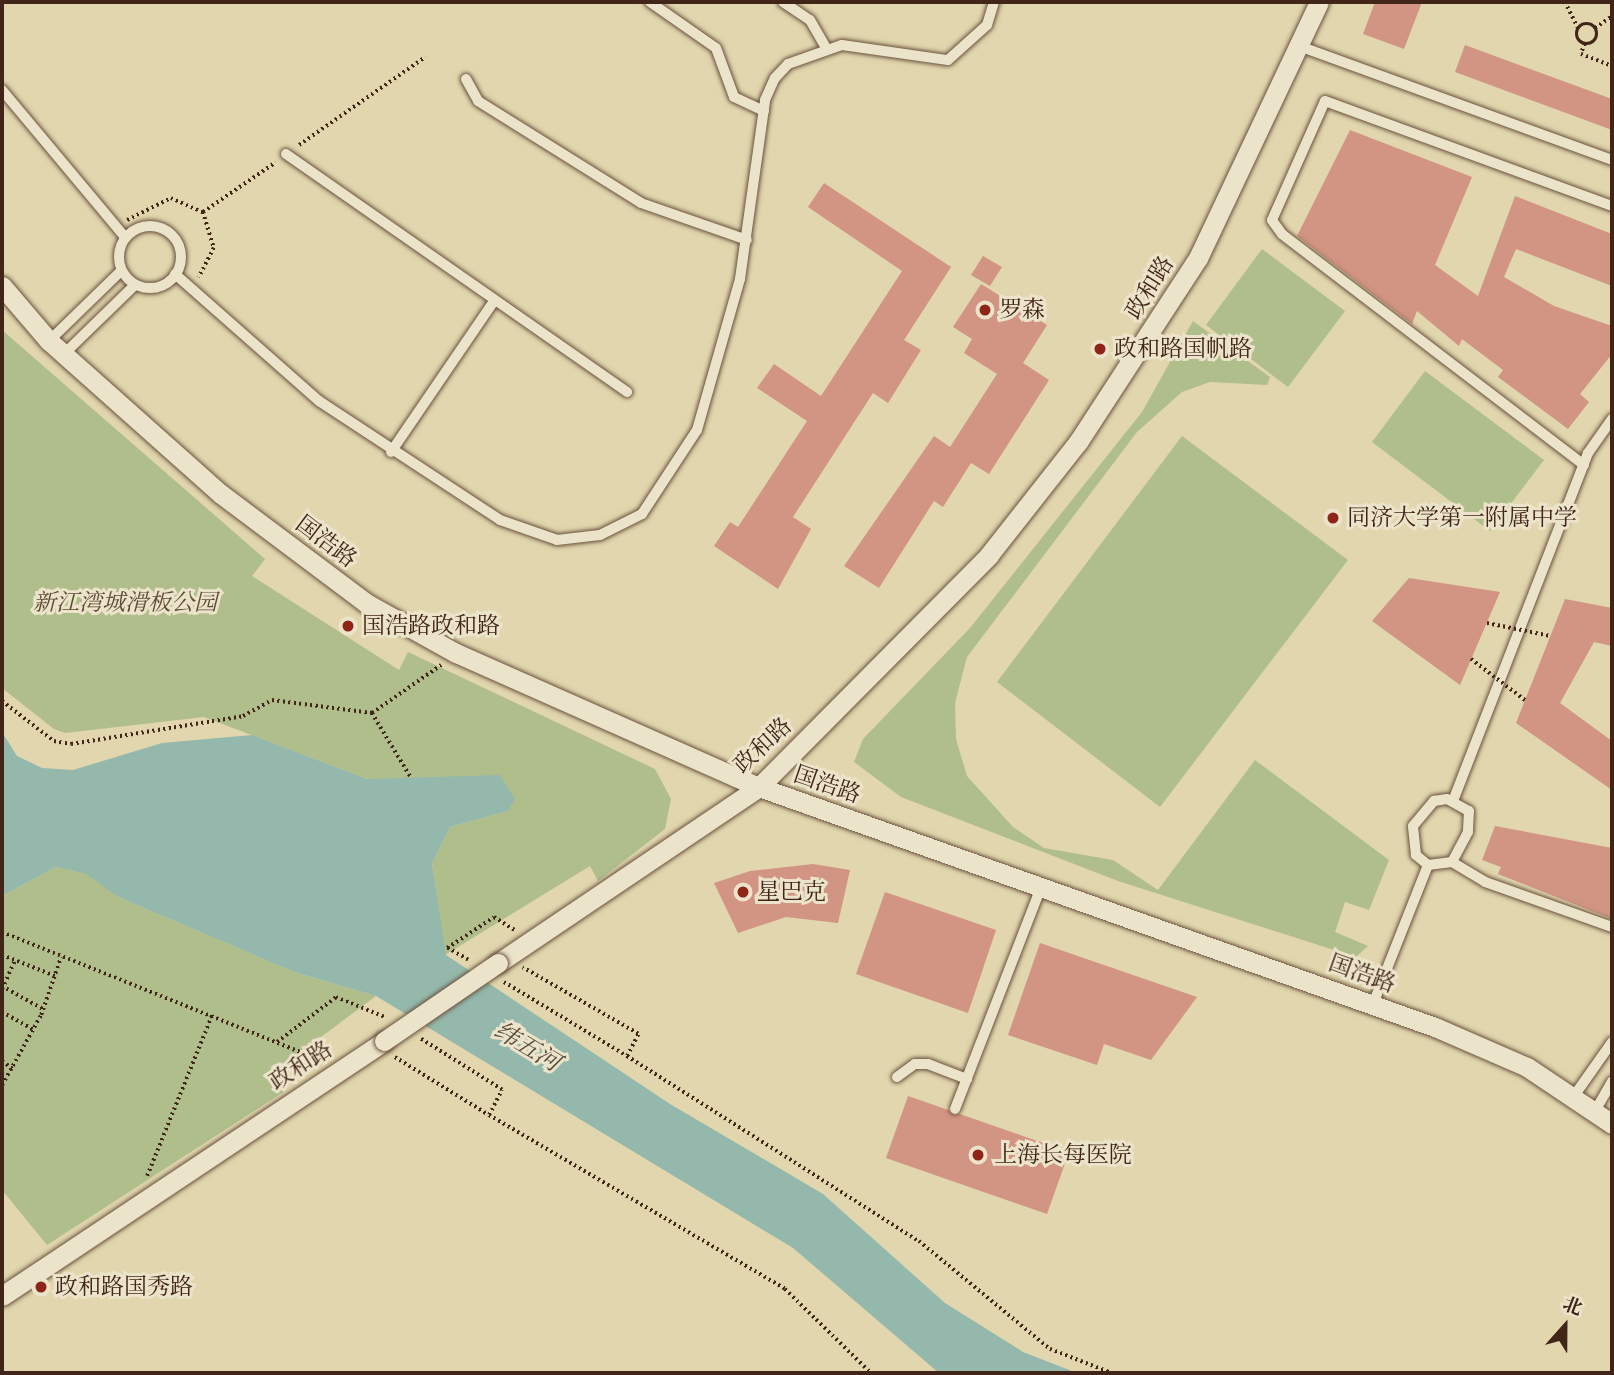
<!DOCTYPE html>
<meta charset="utf-8">
<style>
body{margin:0}
#map{position:relative;width:1614px;height:1375px;overflow:hidden;background:#e1d6ad;font-family:"IM FELL Double Pica","Noto Serif SC",serif}
div>[style]{position:absolute}
.green>*{inset:0;background:#b0be8c}
.water>*{inset:0;background:#94b9ac}
.building>*{inset:0;background:#d29483}
.path>*{height:3.5px;margin-top:-1.75px;transform-origin:0;background:repeating-linear-gradient(90deg,#422519 0 2px,transparent 0 5.5px)}
.path>.ring{margin:-1.75px;padding:0;box-sizing:content-box;background:none;border:3.5px solid #422519;border-radius:50%}
.roads{filter:drop-shadow(0 0 2px #6a513e) drop-shadow(0 0 2px #6a513e)}
.service>*{height:10px;margin:-5px;padding:0 5px;transform-origin:5px;border-radius:5px;background:#ece4ca}
.service>.ring{margin:-5px;padding:0;box-sizing:content-box;background:none;border:10px solid #ece4ca;border-radius:50%}
.minor>*{height:19px;margin:-9.5px;padding:0 9.5px;transform-origin:9.5px;border-radius:9.5px;background:#ece4ca}
.path-bridge>*{height:3.5px;margin-top:-1.75px;transform-origin:0;background:repeating-linear-gradient(90deg,#422519 0 2px,transparent 0 5.5px)}
.bridges{filter:drop-shadow(0 0 2px #6a513e) drop-shadow(0 0 2px #6a513e)}
.minor-bridge>*{height:19px;margin:-9.5px;padding:0 9.5px;transform-origin:9.5px;border-radius:9.5px;background:#ece4ca}
.dots>*{width:19px;height:19px;translate:-50% -50%;box-sizing:border-box;border:4px solid #ece4ca;border-radius:50%}
span{translate:-50% -50%;white-space:nowrap;text-align:center;line-height:1.15;-webkit-text-stroke:6px #ece4ca;paint-order:stroke}
.street-label{font-size:23px;color:#422519}
.poi-label{font-size:23px;color:#422519}
.left{translate:0 -50%;text-align:left}
.park-label{font-size:23px;color:#5e4b36;font-style:italic}
.water-label{font-size:24px;color:#564a3e;font-style:italic}
.frame{position:absolute;inset:0;border:4px solid #422519;pointer-events:none}
.north{position:absolute;left:1530px;top:1291px;width:70px;height:70px;-webkit-text-stroke:5px #ece4ca;paint-order:stroke;rotate:21deg;font-size:19px;font-weight:700;line-height:28px;text-align:center;color:#422519}
.north::after{content:'';display:block;margin:auto;width:24px;height:32px;background:#422519;clip-path:polygon(50% 0,100% 100%,50% 72%,0 100%)}
</style>
<div id="map">
<div class="green">
<div style="clip-path:polygon(1262px 249px,1345px 311px,1288px 387px,1206px 325px)"></div>
<div style="clip-path:polygon(1193px 321px,1270px 377px,1267px 385px,1210px 382px,1182px 392px,1137px 432px,967px 657px,955px 703px,956px 739px,967px 776px,1013px 827px,1044px 848px,1113px 860px,1158px 890px,1255px 760px,1389px 860px,1369px 910px,1345px 902px,1335px 932px,1368px 946px,1356px 957px,1118px 881px,901px 797px,854px 762px,863px 739px,970px 628px,1142px 412px)"></div>
<div style="clip-path:polygon(2px 330px,265px 559px,252px 576px,399px 670px,408px 652px,655px 769px,671px 799px,665px 829px,598px 881px,590px 866px,445px 955px,432px 864px,450px 827px,508px 811px,367px 779px,204px 717px,65px 733px,54px 729px,2px 688px)"></div>
<div style="clip-path:polygon(1425px 371px,1544px 460px,1490px 531px,1372px 442px)"></div>
<div style="clip-path:polygon(1182px 436px,1348px 560px,1160px 807px,997px 682px)"></div>
<div style="clip-path:polygon(56px 867px,87px 874px,116px 896px,294px 972px,376px 996px,274px 1072px,285px 1091px,47px 1245px,2px 1190px,2px 896px)"></div>
</div>
<div class="water">
<div style="clip-path:polygon(2px 732px,17px 756px,42px 768px,73px 770px,162px 743px,252px 735px,367px 779px,500px 775px,515px 799px,508px 811px,450px 827px,432px 864px,446px 955px,670px 1104px,823px 1194px,945px 1303px,1023px 1352px,1077px 1373px,939px 1373px,793px 1248px,376px 996px,294px 972px,116px 896px,86px 874px,56px 867px,2px 896px)"></div>
</div>
<div class="building">
<div style="clip-path:polygon(1375px 2px,1422px 2px,1404px 49px,1363px 34px)"></div>
<div style="clip-path:polygon(1465px 45px,1612px 99px,1612px 130px,1455px 72px)"></div>
<div style="clip-path:polygon(1350px 130px,1472px 177px,1435px 265px,1478px 296px,1515px 196px,1612px 234px,1612px 286px,1516px 249px,1504px 277px,1554px 306px,1612px 326px,1612px 354px,1580px 394px,1589px 402px,1568px 429px,1498px 377px,1503px 370px,1462px 339px,1459px 346px,1417px 311px,1412px 324px,1297px 236px)"></div>
<div style="clip-path:polygon(824px 183px,951px 267px,904px 340px,921px 350px,888px 403px,873px 393px,793px 517px,811px 529px,778px 589px,714px 546px,730px 522px,738px 527px,807px 421px,757px 388px,774px 364px,821px 396px,902px 271px,808px 207px)"></div>
<div style="clip-path:polygon(983px 256px,1002px 267px,990px 286px,971px 275px)"></div>
<div style="clip-path:polygon(981px 284px,1047px 325px,1023px 363px,1049px 380px,989px 474px,971px 463px,943px 507px,934px 501px,879px 588px,844px 566px,934px 436px,950px 447px,997px 374px,964px 353px,972px 339px,953px 327px)"></div>
<div style="clip-path:polygon(1409px 578px,1500px 592px,1460px 685px,1372px 621px)"></div>
<div style="clip-path:polygon(1565px 599px,1612px 608px,1612px 646px,1594px 642px,1560px 703px,1612px 741px,1612px 790px,1516px 723px)"></div>
<div style="clip-path:polygon(1495px 826px,1612px 848px,1612px 919px,1498px 874px,1501px 867px,1482px 860px)"></div>
<div style="clip-path:polygon(813px 864px,850px 870px,838px 923px,786px 917px,738px 933px,714px 883px,750px 871px)"></div>
<div style="clip-path:polygon(885px 892px,996px 930px,968px 1013px,856px 974px)"></div>
<div style="clip-path:polygon(1040px 943px,1197px 997px,1151px 1060px,1104px 1044px,1097px 1065px,1008px 1035px)"></div>
<div style="clip-path:polygon(908px 1096px,1069px 1152px,1047px 1214px,886px 1158px)"></div>
</div>
<div class="path">
<div style="left:1565px;top:2px;width:30px;rotate:63deg"></div>
<div class="ring" style="left:1577px;top:24px;width:16.5px;height:16.5px"></div>
<div style="left:1595px;top:28px;width:21px;rotate:-35deg"></div>
<div style="left:1585px;top:44px;width:11px;rotate:112deg"></div>
<div style="left:1581px;top:54px;width:33px;rotate:21deg"></div>
<div style="left:299px;top:145px;width:154px;rotate:-34.9deg"></div>
<div style="left:203px;top:212px;width:88px;rotate:-34.4deg"></div>
<div style="left:127px;top:220px;width:49px;rotate:-26.6deg"></div>
<div style="left:171px;top:198px;width:35px;rotate:24deg"></div>
<div style="left:203px;top:212px;width:38px;rotate:73deg"></div>
<div style="left:214px;top:248px;width:33px;rotate:117deg"></div>
<div style="left:2px;top:701px;width:66px;rotate:37.6deg"></div>
<div style="left:54px;top:741px;width:17px;rotate:10deg"></div>
<div style="left:71px;top:744px;width:174px;rotate:-9.2deg"></div>
<div style="left:243px;top:716px;width:33px;rotate:-29deg"></div>
<div style="left:272px;top:700px;width:101px;rotate:7.4deg"></div>
<div style="left:372px;top:713px;width:84px;rotate:-34.8deg"></div>
<div style="left:372px;top:713px;width:74px;rotate:58.9deg"></div>
<div style="left:2px;top:932px;width:344px;rotate:21.9deg"></div>
<div style="left:2px;top:955px;width:57px;rotate:21.6deg"></div>
<div style="left:468px;top:960px;width:24px;rotate:-150deg"></div>
<div style="left:447px;top:948px;width:56px;rotate:-33.4deg"></div>
<div style="left:494px;top:917px;width:25px;rotate:32deg"></div>
<div style="left:504px;top:982px;width:144px;rotate:31deg"></div>
<div style="left:627px;top:1056px;width:25px;rotate:-63deg"></div>
<div style="left:638px;top:1034px;width:133px;rotate:-150.1deg"></div>
<div style="left:2px;top:986px;width:47px;rotate:29.3deg"></div>
<div style="left:2px;top:989px;width:32px;rotate:-66deg"></div>
<div style="left:2px;top:1012px;width:37px;rotate:29deg"></div>
<div style="left:277px;top:1042px;width:74px;rotate:-37.3deg"></div>
<div style="left:336px;top:997px;width:53px;rotate:22.2deg"></div>
<div style="left:627px;top:1056px;width:346px;rotate:32.4deg"></div>
<div style="left:919px;top:1241px;width:170px;rotate:39.5deg"></div>
<div style="left:1050px;top:1349px;width:66px;rotate:21.2deg"></div>
<div style="left:395px;top:1057px;width:110px;rotate:31.7deg"></div>
<div style="left:489px;top:1115px;width:28px;rotate:-63deg"></div>
<div style="left:502px;top:1090px;width:98px;rotate:-147.9deg"></div>
<div style="left:2px;top:1061px;width:14px;rotate:36deg"></div>
<div style="left:2px;top:1085px;width:80px;rotate:-60.9deg"></div>
<div style="left:41px;top:1015px;width:61px;rotate:-71deg"></div>
<div style="left:489px;top:1115px;width:343px;rotate:30.4deg"></div>
<div style="left:785px;top:1289px;width:120px;rotate:44.3deg"></div>
<div style="left:147px;top:1176px;width:174px;rotate:-68deg"></div>
</div>
<div class="roads">
<div class="service">
<div style="left:650px;top:2px;width:80px;rotate:34.9deg"></div>
<div style="left:716px;top:48px;width:52px;rotate:69.8deg"></div>
<div style="left:734px;top:97px;width:33px;rotate:25deg"></div>
<div style="left:783px;top:2px;width:32px;rotate:34deg"></div>
<div style="left:810px;top:20px;width:34px;rotate:60deg"></div>
<div style="left:1299px;top:46px;width:333px;rotate:20deg"></div>
<div style="left:466px;top:79px;width:25px;rotate:61deg"></div>
<div style="left:478px;top:101px;width:192px;rotate:32deg"></div>
<div style="left:641px;top:203px;width:112px;rotate:19.2deg"></div>
<div style="left:2px;top:90px;width:192px;rotate:50.1deg"></div>
<div style="left:286px;top:154px;width:416px;rotate:34.9deg"></div>
<div class="ring" style="left:119px;top:226px;width:52px;height:52px"></div>
<div style="left:175px;top:274px;width:192px;rotate:41.4deg"></div>
<div style="left:319px;top:401px;width:217px;rotate:33.3deg"></div>
<div style="left:500px;top:520px;width:60px;rotate:19.3deg"></div>
<div style="left:557px;top:540px;width:43px;rotate:-6.6deg"></div>
<div style="left:600px;top:535px;width:47px;rotate:-26.6deg"></div>
<div style="left:642px;top:514px;width:100px;rotate:-56.8deg"></div>
<div style="left:697px;top:430px;width:157px;rotate:-74.1deg"></div>
<div style="left:740px;top:279px;width:181px;rotate:-82deg"></div>
<div style="left:765px;top:100px;width:24px;rotate:-66deg"></div>
<div style="left:775px;top:78px;width:19px;rotate:-47deg"></div>
<div style="left:788px;top:64px;width:57px;rotate:-19.4deg"></div>
<div style="left:842px;top:45px;width:107px;rotate:8.1deg"></div>
<div style="left:948px;top:60px;width:52px;rotate:-41.9deg"></div>
<div style="left:987px;top:25px;width:24px;rotate:-73deg"></div>
<div style="left:49px;top:341px;width:100px;rotate:-44.2deg"></div>
<div style="left:65px;top:353px;width:98px;rotate:-44.2deg"></div>
<div style="left:391px;top:452px;width:183px;rotate:-55.7deg"></div>
<div style="left:1584px;top:465px;width:380px;rotate:-142.6deg"></div>
<div style="left:1282px;top:234px;width:17px;rotate:-126deg"></div>
<div style="left:1272px;top:220px;width:130px;rotate:-66deg"></div>
<div style="left:1325px;top:101px;width:306px;rotate:20.1deg"></div>
<div style="left:1447px;top:799px;width:25px;rotate:29deg"></div>
<div style="left:1469px;top:811px;width:21px;rotate:93deg"></div>
<div style="left:1468px;top:832px;width:34px;rotate:118deg"></div>
<div style="left:1452px;top:862px;width:24px;rotate:173deg"></div>
<div style="left:1428px;top:865px;width:16px;rotate:-140deg"></div>
<div style="left:1416px;top:855px;width:29px;rotate:-96deg"></div>
<div style="left:1413px;top:826px;width:33px;rotate:-50deg"></div>
<div style="left:1434px;top:801px;width:13px;rotate:-9deg"></div>
<div style="left:1453px;top:801px;width:373px;rotate:-68.8deg"></div>
<div style="left:1588px;top:453px;width:42px;rotate:-54.8deg"></div>
<div style="left:1452px;top:862px;width:39px;rotate:31deg"></div>
<div style="left:1485px;top:882px;width:135px;rotate:19.5deg"></div>
<div style="left:1373px;top:1004px;width:149px;rotate:-68.4deg"></div>
<div style="left:897px;top:1077px;width:22px;rotate:-36deg"></div>
<div style="left:915px;top:1064px;width:13px"></div>
<div style="left:928px;top:1064px;width:42px;rotate:21deg"></div>
<div style="left:1574px;top:1096px;width:66px;rotate:-54.9deg"></div>
<div style="left:955px;top:1109px;width:238px;rotate:-68.8deg"></div>
<div style="left:1595px;top:1111px;width:34px;rotate:-60deg"></div>
</div>
<div class="minor">
<div style="left:2px;top:286px;width:72px;rotate:49.5deg"></div>
<div style="left:49px;top:341px;width:230px;rotate:41.7deg"></div>
<div style="left:221px;top:494px;width:181px;rotate:36.9deg"></div>
<div style="left:366px;top:603px;width:103px;rotate:29.1deg"></div>
<div style="left:456px;top:653px;width:331px;rotate:23.9deg"></div>
<div style="left:759px;top:787px;width:717px;rotate:19.55deg"></div>
<div style="left:1435px;top:1027px;width:100px;rotate:23.5deg"></div>
<div style="left:1527px;top:1067px;width:102px;rotate:33.8deg"></div>
<div style="left:498px;top:963px;width:315px;rotate:-34deg"></div>
<div style="left:759px;top:787px;width:327px;rotate:-45.2deg"></div>
<div style="left:989px;top:555px;width:144px;rotate:-51.8deg"></div>
<div style="left:1078px;top:442px;width:220px;rotate:-56.9deg"></div>
<div style="left:1198px;top:258px;width:283px;rotate:-64.7deg"></div>
<div style="left:2px;top:1296px;width:459px;rotate:-33.7deg"></div>
</div>
</div>
<div class="path-bridge">
<div style="left:1487px;top:623px;width:65px;rotate:11.5deg"></div>
<div style="left:1471px;top:659px;width:68px;rotate:37.2deg"></div>
</div>
<div class="bridges">
<div class="minor-bridge">
<div style="left:384px;top:1041px;width:138px;rotate:-34.4deg"></div>
</div>
</div>
<div class="dots">
<div style="left:985px;top:310px;background:#8f2418"></div>
<div style="left:1100px;top:349px;background:#8f2418"></div>
<div style="left:1333px;top:518px;background:#8f2418"></div>
<div style="left:348px;top:626px;background:#8f2418"></div>
<div style="left:743px;top:892px;background:#8f2418"></div>
<div style="left:978px;top:1155px;background:#8f2418"></div>
<div style="left:41px;top:1287px;background:#8f2418"></div>
</div>
<div class="street-label">
<span style="left:1150px;top:288px;rotate:-58deg">政和路</span>
<span style="left:326px;top:542px;rotate:37deg">国浩路</span>
<span style="left:763px;top:746px;rotate:-43deg">政和路</span>
<span style="left:827px;top:785px;rotate:19deg">国浩路</span>
<span style="left:1362px;top:974px;rotate:20deg">国浩路</span>
<span style="left:301px;top:1066px;rotate:-33deg">政和路</span>
</div>
<div class="poi-label">
<span class="left" style="left:999px;top:310px">罗森</span>
<span class="left" style="left:1114px;top:349px">政和路国帆路</span>
<span class="left" style="left:1347px;top:518px">同济大学第一附属中学</span>
<span class="left" style="left:362px;top:626px">国浩路政和路</span>
<span class="left" style="left:757px;top:892px">星巴克</span>
<span class="left" style="left:994px;top:1155px">上海长每医院</span>
<span class="left" style="left:55px;top:1287px">政和路国秀路</span>
</div>
<div class="park-label">
<span style="left:125px;top:603px">新江湾城滑板公园</span>
</div>
<div class="water-label">
<span style="left:527px;top:1047px;rotate:31deg">纬五河</span>
</div>
<div class="frame"></div>
<div class="north">北</div>
</div>
